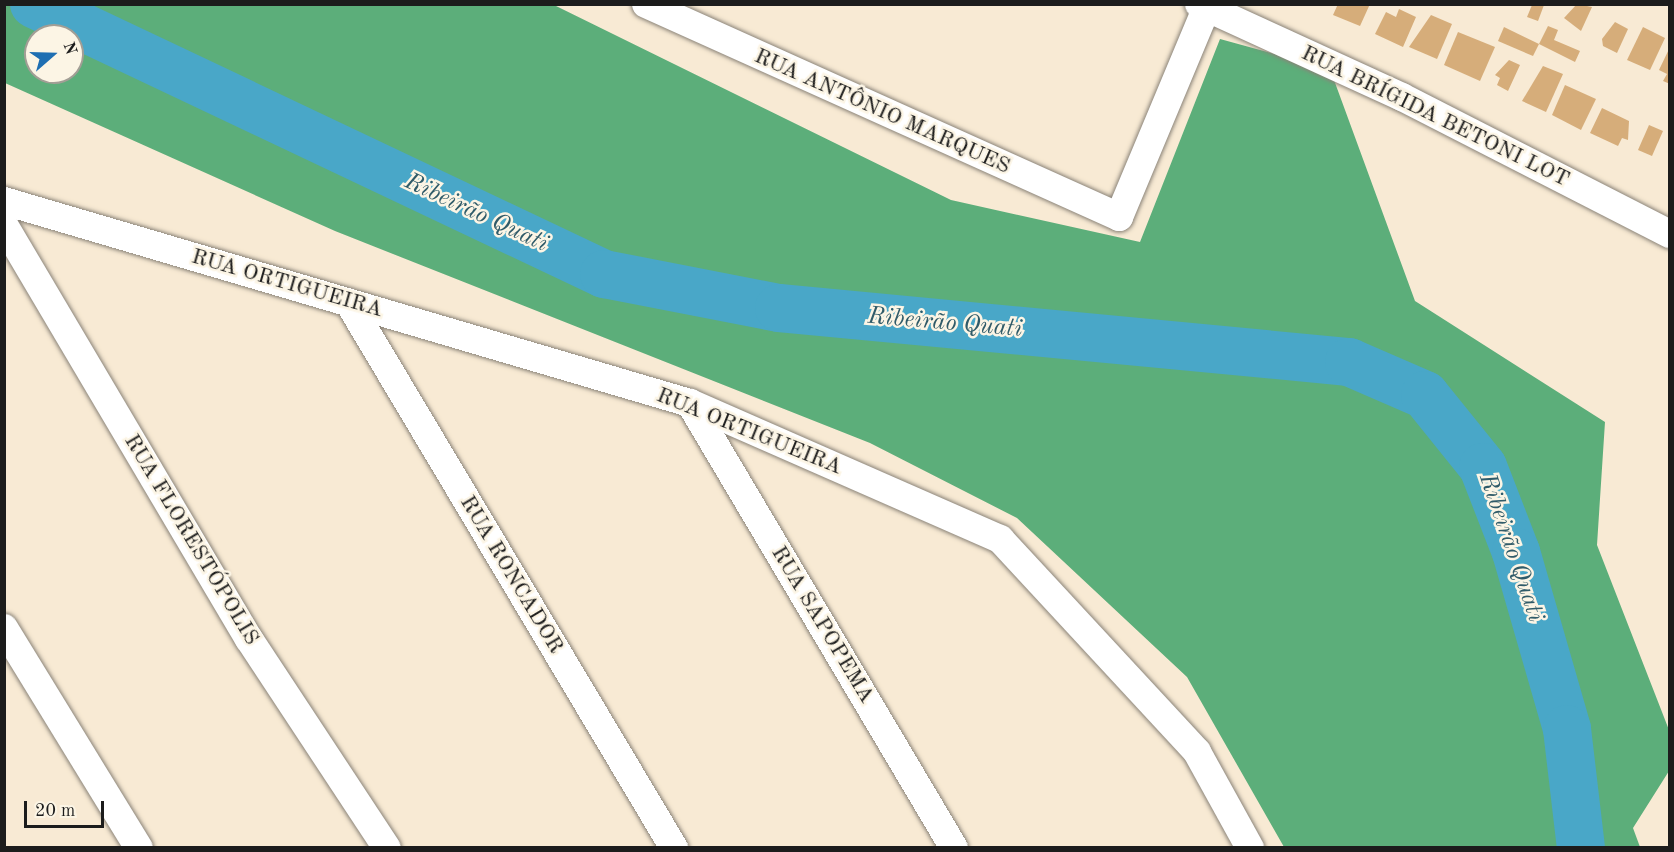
<!DOCTYPE html>
<meta charset="utf-8">
<style>
body{margin:0}
#map{position:relative;width:1674px;height:852px;overflow:hidden;background:#f8ead4;font-family:"Old Standard TT",serif}
div>[style]{position:absolute}
.forest>*{inset:0;background:#5cae7a}
.river>*{height:48px;margin:-24px;padding:0 24px;transform-origin:24px;border-radius:24px;background:#49a7c8}
.building>*{inset:0;background:#d6ad7a}
.roads{filter:drop-shadow(0 0 2px #8a8378) drop-shadow(0 0 2px #8a8378)}
.street>*{height:28px;margin:-14px;padding:0 14px;transform-origin:14px;border-radius:14px;background:#fff}
span{translate:-50% -50%;white-space:nowrap;text-align:center;line-height:1.15;-webkit-text-stroke:5px #fcf5e5;paint-order:stroke}
.street-label{font-size:22px;color:#1c1c1c}
.water-label{font-size:24px;color:#305b69;font-style:italic}
.frame{position:absolute;inset:0;border:6px solid #1c1c1c;pointer-events:none}
.north{position:absolute;left:24px;top:24px;width:60px;height:60px;box-sizing:border-box;background:#fcf5e5;border:2px solid #a29e95;border-radius:50%;rotate:70deg;font-size:16px;font-weight:700;line-height:24px;text-align:center;color:#1c1c1c}
.north::after{content:'';display:block;margin:auto;width:21px;height:27px;background:#1f6fb2;clip-path:polygon(50% 0,100% 100%,50% 72%,0 100%)}
.scale{position:absolute;left:24px;top:801px;width:80px;height:27px;box-sizing:border-box;border:3px solid #1c1c1c;border-top:0;padding-left:8px;font-size:18px;line-height:21px;white-space:nowrap;color:#1c1c1c;-webkit-text-stroke:4px #fcf5e5;paint-order:stroke}
</style>
<div id="map">
<div class="forest">
<div style="clip-path:polygon(evenodd,5px 5px,554px 5px,951px 200px,1140px 242px,1220px 39px,1330px 69px,1415px 301px,1605px 422px,1597px 545px,1669px 730px,1669px 771px,1633px 828px,1640px 847px,1284px 847px,1187px 677px,1017px 518px,870px 443px,335px 231px,5px 83px,5px 5px,36px 36px,72px 36px,72px 72px,36px 72px,36px 36px)"></div>
</div>
<div class="river">
<div style="left:34px;top:4px;width:631px;rotate:25.35deg"></div>
<div style="left:604px;top:274px;width:178px;rotate:11deg"></div>
<div style="left:779px;top:308px;width:573px;rotate:5.41deg"></div>
<div style="left:1349px;top:362px;width:83px;rotate:23.5deg"></div>
<div style="left:1425px;top:395px;width:92px;rotate:51.1deg"></div>
<div style="left:1483px;top:467px;width:91px;rotate:68.8deg"></div>
<div style="left:1516px;top:552px;width:184px;rotate:73.9deg"></div>
<div style="left:1567px;top:729px;width:120px;rotate:83.3deg"></div>
</div>
<div class="building">
<div style="clip-path:polygon(1338px 4px,1370px 4px,1360px 26px,1333px 15px)"></div>
<div style="clip-path:polygon(1577px 4px,1592px 7px,1581px 31px,1564px 18px)"></div>
<div style="clip-path:polygon(1532px 5px,1544px 5px,1538px 21px,1527px 17px)"></div>
<div style="clip-path:polygon(1399px 9px,1416px 17px,1403px 47px,1375px 34px,1386px 12px,1396px 17px)"></div>
<div style="clip-path:polygon(1431px 15px,1452px 24px,1437px 59px,1409px 47px)"></div>
<div style="clip-path:polygon(1615px 22px,1628px 29px,1617px 53px,1603px 46px,1602px 39px)"></div>
<div style="clip-path:polygon(1548px 26px,1558px 30px,1554px 40px,1580px 51px,1575px 62px,1539px 44px)"></div>
<div style="clip-path:polygon(1504px 27px,1539px 44px,1533px 56px,1498px 41px)"></div>
<div style="clip-path:polygon(1643px 27px,1665px 38px,1650px 70px,1627px 60px)"></div>
<div style="clip-path:polygon(1458px 32px,1495px 47px,1480px 81px,1444px 65px)"></div>
<div style="clip-path:polygon(1670px 47px,1670px 84px,1663px 81px,1667px 74px,1659px 70px)"></div>
<div style="clip-path:polygon(1509px 60px,1520px 65px,1508px 91px,1497px 85px,1500px 78px,1495px 75px)"></div>
<div style="clip-path:polygon(1543px 66px,1563px 74px,1546px 112px,1522px 101px)"></div>
<div style="clip-path:polygon(1565px 85px,1596px 99px,1581px 130px,1552px 115px)"></div>
<div style="clip-path:polygon(1602px 108px,1629px 121px,1628px 140px,1622px 138px,1618px 146px,1590px 133px)"></div>
<div style="clip-path:polygon(1649px 125px,1663px 131px,1652px 156px,1638px 150px)"></div>
</div>
<div class="roads">
<div class="street">
<div style="left:646px;top:4px;width:519px;rotate:24.24deg"></div>
<div style="left:1119px;top:217px;width:231px;rotate:-67.3deg"></div>
<div style="left:1199px;top:4px;width:223px;rotate:24.6deg"></div>
<div style="left:1402px;top:97px;width:301px;rotate:27.1deg"></div>
<div style="left:4px;top:201px;width:715px;rotate:16.41deg"></div>
<div style="left:690px;top:403px;width:339px;rotate:23.7deg"></div>
<div style="left:1000px;top:539px;width:290px;rotate:47.2deg"></div>
<div style="left:1197px;top:752px;width:110px;rotate:61.1deg"></div>
<div style="left:4px;top:225px;width:481px;rotate:59.4deg"></div>
<div style="left:249px;top:639px;width:250px;rotate:56.6deg"></div>
<div style="left:349px;top:303px;width:635px;rotate:59.19deg"></div>
<div style="left:690px;top:403px;width:517px;rotate:59.32deg"></div>
<div style="left:4px;top:628px;width:258px;rotate:58.5deg"></div>
</div>
</div>
<div class="street-label">
<span style="left:882px;top:112px;rotate:24deg">RUA ANTÔNIO MARQUES</span>
<span style="left:1435px;top:117px;rotate:26deg">RUA BRÍGIDA BETONI LOT</span>
<span style="left:287px;top:284px;rotate:16deg">RUA ORTIGUEIRA</span>
<span style="left:749px;top:432px;rotate:22deg">RUA ORTIGUEIRA</span>
<span style="left:191px;top:540px;rotate:59deg">RUA FLORESTÓPOLIS</span>
<span style="left:511px;top:575px;rotate:59deg">RUA RONCADOR</span>
<span style="left:822px;top:625px;rotate:59deg">RUA SAPOPEMA</span>
</div>
<div class="water-label">
<span style="left:476px;top:214px;rotate:25deg">Ribeirão Quati</span>
<span style="left:945px;top:324px;rotate:5deg">Ribeirão Quati</span>
<span style="left:1510px;top:548px;rotate:71deg">Ribeirão Quati</span>
</div>
<div class="frame"></div>
<div class="north">N</div>
<div class="scale">20 m</div>
</div>
